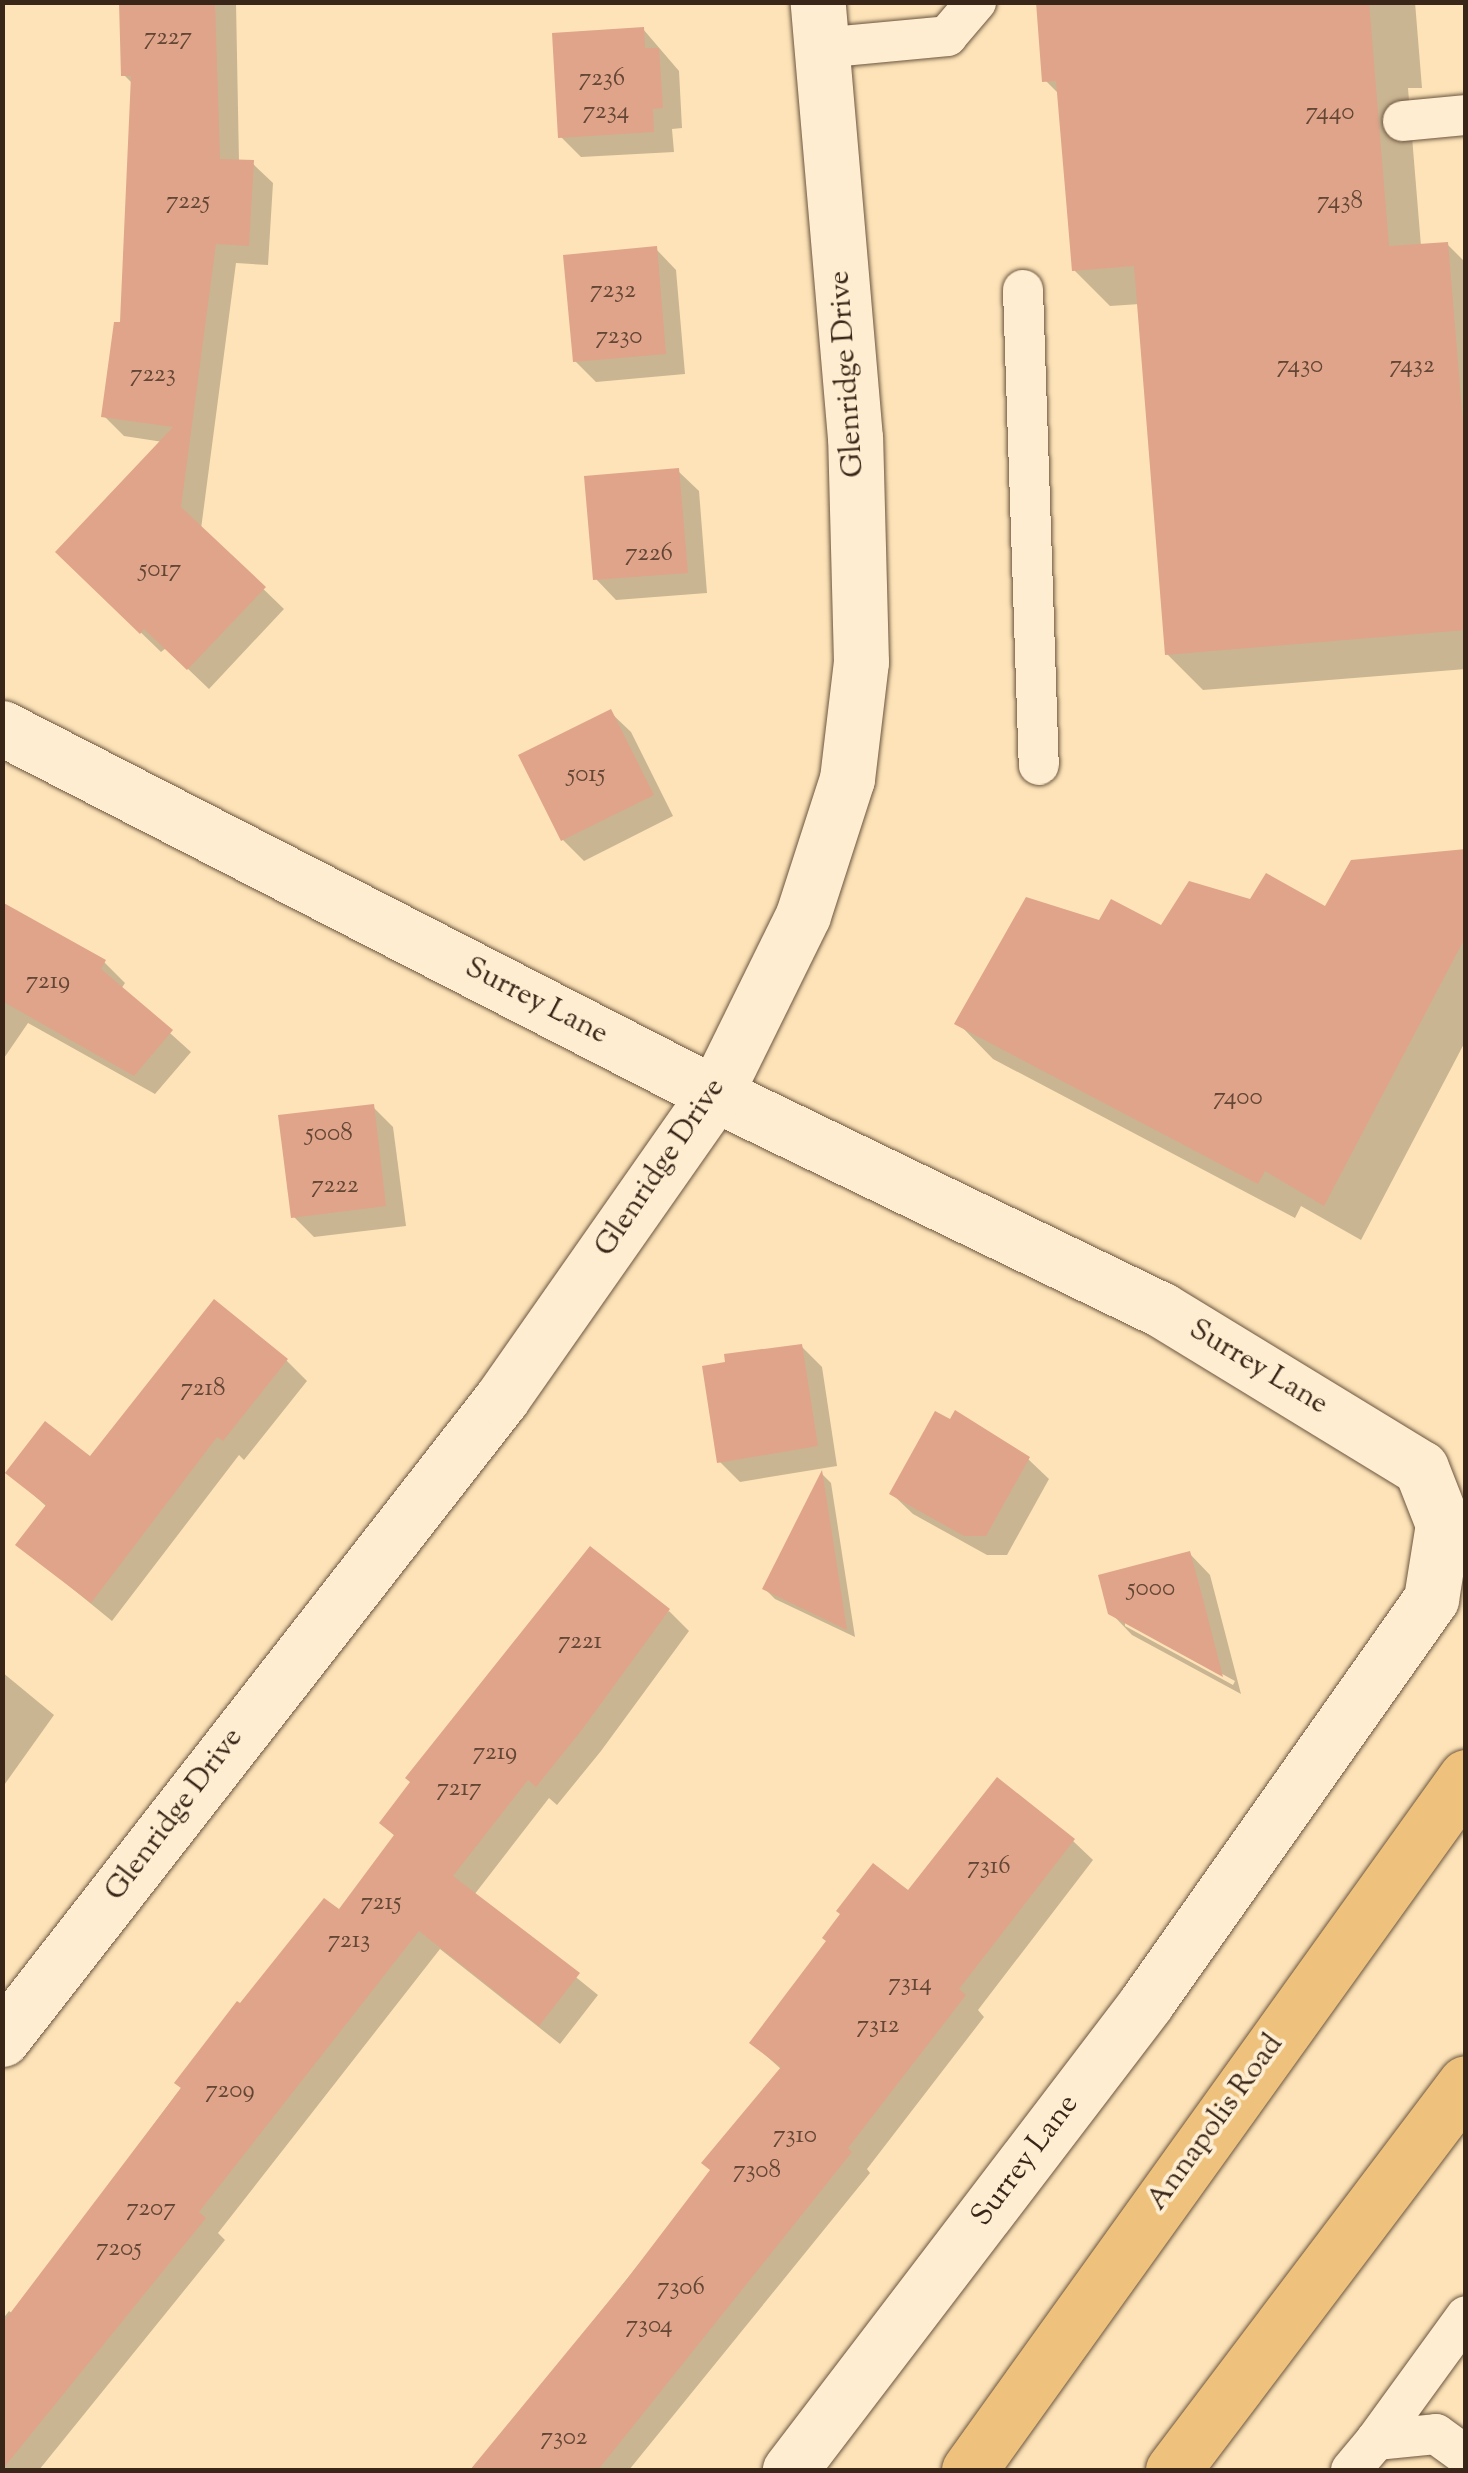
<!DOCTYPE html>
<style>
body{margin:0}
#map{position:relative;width:1468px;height:2473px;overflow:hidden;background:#fde3b7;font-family:"Sorts Mill Goudy",serif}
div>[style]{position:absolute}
.shadow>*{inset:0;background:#0003}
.building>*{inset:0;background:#dfa48a}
.roads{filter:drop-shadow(0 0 2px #6b5540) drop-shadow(0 0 2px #6b5540)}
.service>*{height:40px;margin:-20px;padding:0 20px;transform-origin:20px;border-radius:20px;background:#feedd0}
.minor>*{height:55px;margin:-27.5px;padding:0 27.5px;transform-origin:27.5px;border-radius:27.5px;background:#feedd0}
.primary>*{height:55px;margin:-27.5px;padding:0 27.5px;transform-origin:27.5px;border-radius:27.5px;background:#eec27c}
span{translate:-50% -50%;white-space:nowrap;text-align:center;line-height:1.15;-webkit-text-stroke:8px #feedd0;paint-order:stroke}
.number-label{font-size:25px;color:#634634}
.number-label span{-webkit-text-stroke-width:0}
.street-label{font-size:30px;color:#3a2618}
.frame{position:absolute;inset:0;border:5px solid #3a2618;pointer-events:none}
</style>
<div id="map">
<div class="shadow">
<div style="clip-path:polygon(121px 2px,236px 2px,239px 162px,252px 163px,273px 183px,268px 265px,236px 263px,201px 529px,284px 609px,209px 689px,166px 648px,161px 652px,58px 552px,163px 442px,124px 436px,104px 416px,122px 325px,133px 84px,124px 75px)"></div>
<div style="clip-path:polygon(1039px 2px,1415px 2px,1422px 88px,1408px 88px,1421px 246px,1447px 244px,1466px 263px,1466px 669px,1203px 690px,1167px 654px,1140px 304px,1110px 306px,1074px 270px,1060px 95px,1045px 80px)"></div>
<div style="clip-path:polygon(643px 29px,679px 71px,682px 128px,672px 129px,674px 152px,581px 157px,561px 137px)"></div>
<div style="clip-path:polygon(656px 249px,676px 270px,685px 374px,596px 382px,575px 361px)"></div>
<div style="clip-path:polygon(678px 471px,699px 491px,707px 593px,616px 600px,596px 579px)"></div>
<div style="clip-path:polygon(610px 712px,631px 732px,673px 816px,584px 861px,563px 840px,521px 756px)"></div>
<div style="clip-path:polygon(1466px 852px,1466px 1040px,1361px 1240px,1301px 1206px,1295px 1218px,993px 1059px,958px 1023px,1100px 923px,1162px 929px,1251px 902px,1326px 909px)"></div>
<div style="clip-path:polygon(2px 905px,104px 962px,125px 983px,121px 989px,191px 1052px,155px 1094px,28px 1023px,2px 1061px)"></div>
<div style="clip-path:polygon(373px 1107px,393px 1127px,406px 1226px,314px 1237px,293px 1216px)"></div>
<div style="clip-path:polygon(801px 1346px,822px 1367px,837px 1466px,740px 1482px,719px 1461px)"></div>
<div style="clip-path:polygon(286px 1360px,307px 1381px,244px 1460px,239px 1455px,112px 1621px,19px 1545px,47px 1507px,9px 1473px,90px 1460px)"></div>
<div style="clip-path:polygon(1028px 1459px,1049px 1479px,1007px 1555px,987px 1555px,913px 1514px,892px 1494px)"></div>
<div style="clip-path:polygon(822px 1474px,831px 1483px,855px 1637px,775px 1599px,765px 1589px)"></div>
<div style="clip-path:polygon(evenodd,1190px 1554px,1210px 1575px,1241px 1694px,1132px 1635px,1111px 1613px,1190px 1554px,1125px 1621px,1235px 1681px,1233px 1685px,1125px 1626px,1125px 1621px)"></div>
<div style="clip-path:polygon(669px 1611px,689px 1631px,601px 1751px,557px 1805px,549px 1798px,474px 1895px,598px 1995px,560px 2044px,440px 1949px,218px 2233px,225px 2240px,39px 2470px,2px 2470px,2px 2320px,9px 2311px,13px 2314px,241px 2007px,340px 1912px,396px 1837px,382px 1823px)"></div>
<div style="clip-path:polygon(2px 1672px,54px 1715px,2px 1788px)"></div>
<div style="clip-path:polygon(1073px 1841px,1093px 1860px,978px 2010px,984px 2017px,867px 2169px,870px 2173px,629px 2470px,479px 2470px,476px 2468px,713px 2171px,782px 2070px,752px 2043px,908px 1893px)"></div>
</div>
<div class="building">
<div style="clip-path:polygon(119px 2px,215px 2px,220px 159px,254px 160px,249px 246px,216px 244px,181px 507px,266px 587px,187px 670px,144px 629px,140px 634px,55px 552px,173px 427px,101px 417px,114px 322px,120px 322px,131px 76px,121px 76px)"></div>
<div style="clip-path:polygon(1036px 2px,1369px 2px,1389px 246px,1448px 242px,1466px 460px,1466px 630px,1165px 655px,1134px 266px,1072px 271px,1056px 81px,1042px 82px)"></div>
<div style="clip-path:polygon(644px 27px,645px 48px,659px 48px,663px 108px,653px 109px,654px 132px,558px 138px,552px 33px)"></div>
<div style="clip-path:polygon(657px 246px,666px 354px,573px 362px,563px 255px)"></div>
<div style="clip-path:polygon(679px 468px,688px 573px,593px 580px,584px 476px)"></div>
<div style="clip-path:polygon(611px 709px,654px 795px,561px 841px,518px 755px)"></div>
<div style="clip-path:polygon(1466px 849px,1466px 936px,1324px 1206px,1265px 1171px,1258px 1184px,954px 1024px,1026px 897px,1099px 920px,1111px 899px,1161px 925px,1189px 881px,1250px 899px,1266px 873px,1325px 906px,1351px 860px)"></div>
<div style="clip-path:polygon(2px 902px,106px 960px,101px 969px,173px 1030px,134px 1076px,2px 1001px)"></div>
<div style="clip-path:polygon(374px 1104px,386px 1206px,291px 1218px,278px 1115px)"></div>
<div style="clip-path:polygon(214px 1299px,288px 1359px,223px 1441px,217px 1437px,91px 1603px,15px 1545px,46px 1505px,5px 1473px,45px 1421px,90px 1456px)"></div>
<div style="clip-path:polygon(802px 1344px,818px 1446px,717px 1463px,702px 1366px,725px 1362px,724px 1354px)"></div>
<div style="clip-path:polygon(955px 1410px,1030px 1457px,986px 1536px,964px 1536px,889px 1494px,935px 1411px,950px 1419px)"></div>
<div style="clip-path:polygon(822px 1470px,847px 1630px,762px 1589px)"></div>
<div style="clip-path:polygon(590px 1546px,670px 1609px,581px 1731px,536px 1787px,528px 1780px,453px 1876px,580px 1973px,539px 2026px,419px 1931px,199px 2212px,206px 2218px,2px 2470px,2px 2324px,181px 2088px,174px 2083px,237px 2001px,240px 2003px,324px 1898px,339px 1909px,394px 1835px,379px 1823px,410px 1782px,405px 1778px)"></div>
<div style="clip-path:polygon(1190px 1551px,1204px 1603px,1223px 1677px,1108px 1614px,1098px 1575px)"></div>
<div style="clip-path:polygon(997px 1777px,1075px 1839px,959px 1989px,966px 1995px,848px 2148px,852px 2152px,598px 2470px,470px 2470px,627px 2279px,710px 2170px,701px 2163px,781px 2067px,749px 2043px,826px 1941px,822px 1938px,840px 1914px,836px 1911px,873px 1863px,908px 1890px)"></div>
</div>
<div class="roads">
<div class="service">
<div style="left:821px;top:48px;width:127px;rotate:-5.4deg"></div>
<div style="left:947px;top:36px;width:45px;rotate:-49.5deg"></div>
<div style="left:1403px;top:121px;width:63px;rotate:-5.4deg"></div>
<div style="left:1023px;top:290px;width:475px;rotate:88.1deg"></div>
<div style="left:1376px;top:2440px;width:153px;rotate:-54deg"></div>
<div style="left:1351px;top:2470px;width:39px;rotate:-50deg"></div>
<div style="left:1376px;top:2440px;width:60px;rotate:-5.7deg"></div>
<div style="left:1436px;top:2434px;width:37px;rotate:36deg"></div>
</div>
<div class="minor">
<div style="left:2px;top:728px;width:801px;rotate:27.17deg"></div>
<div style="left:715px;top:1094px;width:496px;rotate:25.8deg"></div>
<div style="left:1162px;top:1310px;width:303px;rotate:31.4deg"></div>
<div style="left:1421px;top:1468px;width:60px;rotate:68.6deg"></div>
<div style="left:1443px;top:1524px;width:76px;rotate:99.1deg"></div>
<div style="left:1431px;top:1599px;width:493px;rotate:125.2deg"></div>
<div style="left:1147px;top:2002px;width:589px;rotate:127.34deg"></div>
<div style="left:2px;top:2039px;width:813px;rotate:-52.04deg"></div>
<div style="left:502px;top:1398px;width:371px;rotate:-55deg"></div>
<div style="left:715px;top:1094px;width:199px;rotate:-63.8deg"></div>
<div style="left:803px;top:915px;width:143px;rotate:-72.1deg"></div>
<div style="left:847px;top:779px;width:118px;rotate:-83.2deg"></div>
<div style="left:861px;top:662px;width:224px;rotate:-91.5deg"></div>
<div style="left:855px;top:438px;width:438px;rotate:-94.9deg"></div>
</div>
<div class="primary">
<div style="left:969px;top:2470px;width:853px;rotate:-54.35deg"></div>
<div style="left:1173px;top:2470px;width:485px;rotate:-52.9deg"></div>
</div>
</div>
<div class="number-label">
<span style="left:168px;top:38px">7227</span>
<span style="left:602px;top:79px">7236</span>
<span style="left:606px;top:112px">7234</span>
<span style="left:1330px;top:113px">7440</span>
<span style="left:188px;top:202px">7225</span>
<span style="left:1340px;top:202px">7438</span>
<span style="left:613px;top:291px">7232</span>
<span style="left:619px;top:337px">7230</span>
<span style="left:1300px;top:366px">7430</span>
<span style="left:1412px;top:366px">7432</span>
<span style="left:153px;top:375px">7223</span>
<span style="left:649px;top:554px">7226</span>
<span style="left:160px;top:570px">5017</span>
<span style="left:586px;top:775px">5015</span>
<span style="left:48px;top:982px">7219</span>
<span style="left:1238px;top:1098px">7400</span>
<span style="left:329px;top:1134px">5008</span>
<span style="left:335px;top:1186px">7222</span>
<span style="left:203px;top:1389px">7218</span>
<span style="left:1151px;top:1589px">5000</span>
<span style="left:580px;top:1642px">7221</span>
<span style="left:495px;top:1753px">7219</span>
<span style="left:459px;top:1789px">7217</span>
<span style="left:989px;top:1867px">7316</span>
<span style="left:381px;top:1903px">7215</span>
<span style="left:349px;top:1941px">7213</span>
<span style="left:910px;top:1984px">7314</span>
<span style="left:878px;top:2026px">7312</span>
<span style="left:230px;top:2091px">7209</span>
<span style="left:795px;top:2136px">7310</span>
<span style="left:757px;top:2171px">7308</span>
<span style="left:151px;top:2209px">7207</span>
<span style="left:119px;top:2249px">7205</span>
<span style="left:681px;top:2288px">7306</span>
<span style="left:649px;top:2326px">7304</span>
<span style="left:564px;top:2438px">7302</span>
</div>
<div class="street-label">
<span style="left:848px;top:374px;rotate:-94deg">Glenridge Drive</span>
<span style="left:536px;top:1002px;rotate:27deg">Surrey Lane</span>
<span style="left:661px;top:1168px;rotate:-56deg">Glenridge Drive</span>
<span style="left:1258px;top:1368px;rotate:31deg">Surrey Lane</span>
<span style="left:175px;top:1815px;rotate:-53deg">Glenridge Drive</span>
<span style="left:1216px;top:2123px;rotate:-54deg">Annapolis Road</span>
<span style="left:1026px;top:2161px;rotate:-53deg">Surrey Lane</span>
</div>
<div class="frame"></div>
</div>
